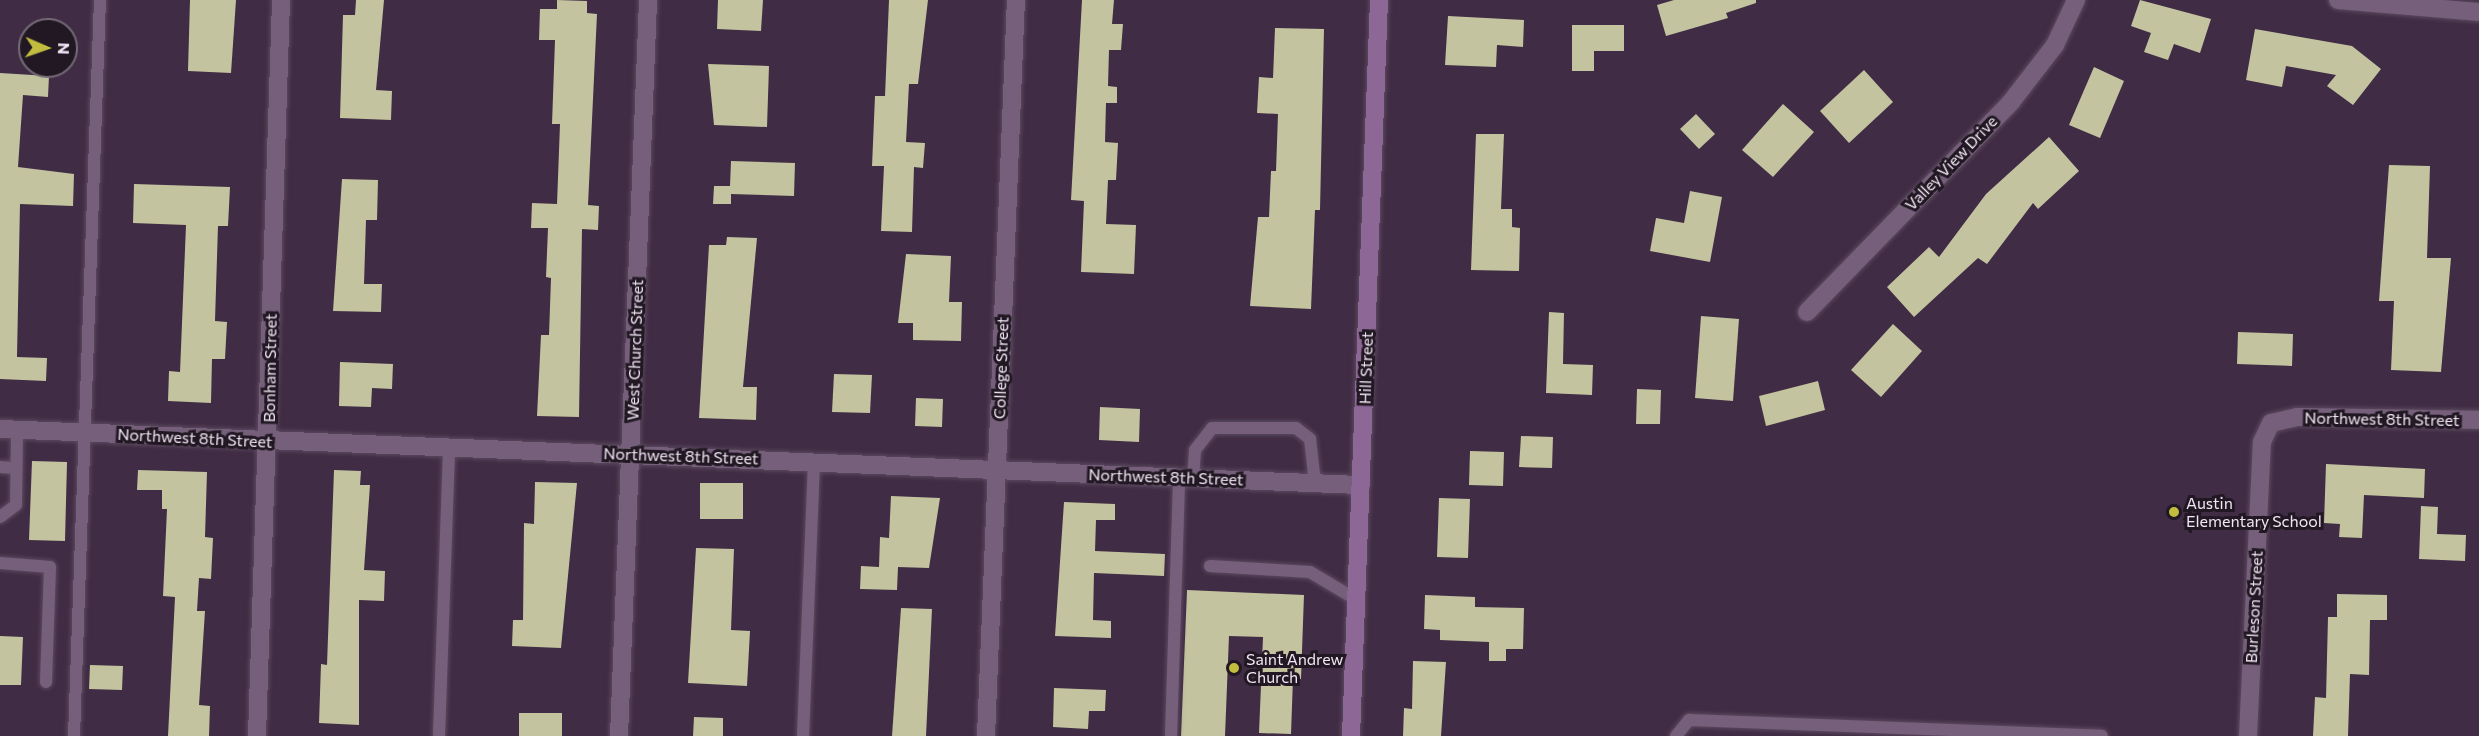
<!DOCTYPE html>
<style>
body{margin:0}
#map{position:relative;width:2479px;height:736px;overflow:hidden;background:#402c44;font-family:Commissioner,sans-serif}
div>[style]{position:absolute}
.building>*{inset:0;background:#c3c39f}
.roads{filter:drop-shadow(0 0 2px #5b4a5f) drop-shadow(0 0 2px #5b4a5f)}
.lane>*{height:12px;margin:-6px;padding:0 6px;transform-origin:6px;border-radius:6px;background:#755f7a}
.street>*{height:18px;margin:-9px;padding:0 9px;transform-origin:9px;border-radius:9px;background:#755f7a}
.secondary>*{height:18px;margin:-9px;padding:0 9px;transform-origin:9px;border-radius:9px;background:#8d6795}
.dots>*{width:16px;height:16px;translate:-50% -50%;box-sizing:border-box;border:3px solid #211823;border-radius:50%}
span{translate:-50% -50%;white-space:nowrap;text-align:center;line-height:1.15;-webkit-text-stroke:6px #211823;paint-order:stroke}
.street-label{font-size:16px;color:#f2e5f5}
.poi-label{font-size:16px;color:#f2e5f5}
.left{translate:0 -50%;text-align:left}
.north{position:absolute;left:18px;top:18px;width:60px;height:60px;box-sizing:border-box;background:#211823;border:2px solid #756a77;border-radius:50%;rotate:92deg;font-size:16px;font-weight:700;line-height:24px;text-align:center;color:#f2e5f5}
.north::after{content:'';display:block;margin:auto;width:21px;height:27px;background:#c2bd3f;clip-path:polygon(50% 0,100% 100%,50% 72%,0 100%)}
</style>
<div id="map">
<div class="building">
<div style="clip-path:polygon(190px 0,236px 0,231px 73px,188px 71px)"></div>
<div style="clip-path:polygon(356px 0,384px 0,376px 90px,392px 91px,391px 120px,340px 118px,343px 15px,355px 15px)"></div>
<div style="clip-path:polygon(557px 0,587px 1px,587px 13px,597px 14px,588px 205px,599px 206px,598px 230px,582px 229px,579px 417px,537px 416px,541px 335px,549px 335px,551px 278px,546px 277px,548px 228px,531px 228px,532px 203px,557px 204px,560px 124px,552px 124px,555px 40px,539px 40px,540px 9px,557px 9px)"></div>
<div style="clip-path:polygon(718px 0,763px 0,761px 31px,717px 29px)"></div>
<div style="clip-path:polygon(889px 0,928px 0,918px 84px,909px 84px,906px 142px,925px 143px,923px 168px,914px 167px,912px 232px,881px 231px,884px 166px,872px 166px,875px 96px,885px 96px)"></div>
<div style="clip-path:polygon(1082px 0,1114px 0,1112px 24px,1123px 24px,1121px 50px,1109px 50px,1108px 86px,1117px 87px,1117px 103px,1106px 103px,1105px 142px,1118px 143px,1116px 180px,1108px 180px,1106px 224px,1136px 225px,1134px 274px,1081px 272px,1084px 201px,1071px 200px)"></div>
<div style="clip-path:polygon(1674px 0,1756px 0,1756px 3px,1726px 13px,1728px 18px,1666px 36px,1657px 5px)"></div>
<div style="clip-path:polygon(2140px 0,2211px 19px,2200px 53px,2174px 44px,2168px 60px,2144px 52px,2151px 33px,2131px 26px)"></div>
<div style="clip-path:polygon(1448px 16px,1524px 20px,1523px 47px,1497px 45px,1496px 67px,1445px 65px)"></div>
<div style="clip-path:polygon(1572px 25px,1624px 25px,1624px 51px,1594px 51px,1594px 71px,1572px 71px)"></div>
<div style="clip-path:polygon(1275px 28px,1324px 29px,1320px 210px,1315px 210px,1311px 309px,1250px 306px,1258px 217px,1269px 217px,1271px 171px,1276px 171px,1278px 114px,1257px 113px,1259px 77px,1273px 78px)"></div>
<div style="clip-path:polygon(2255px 29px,2352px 46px,2381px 69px,2353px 105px,2327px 86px,2336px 75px,2286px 66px,2282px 87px,2246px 80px)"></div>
<div style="clip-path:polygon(708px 64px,769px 66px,767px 127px,714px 125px)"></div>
<div style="clip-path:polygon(2094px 67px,2124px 81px,2100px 138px,2069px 125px)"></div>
<div style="clip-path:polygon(1864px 70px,1893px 102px,1849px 143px,1820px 111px)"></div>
<div style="clip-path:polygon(0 73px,49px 76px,48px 97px,23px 95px,18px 167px,74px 174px,73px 206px,20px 204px,17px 357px,47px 358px,46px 381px,0 379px)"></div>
<div style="clip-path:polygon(1783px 104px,1814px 132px,1773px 177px,1742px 150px)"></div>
<div style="clip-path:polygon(1696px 114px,1715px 134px,1699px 149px,1680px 129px)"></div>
<div style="clip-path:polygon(1476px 134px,1504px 134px,1501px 209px,1512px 209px,1512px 227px,1520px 228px,1519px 271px,1471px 270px)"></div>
<div style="clip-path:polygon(2049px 137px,2079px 171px,2038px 209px,2033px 203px,1987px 264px,1978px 258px,1914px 317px,1887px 287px,1929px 247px,1939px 257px,1986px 194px)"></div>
<div style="clip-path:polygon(731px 161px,795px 163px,794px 196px,731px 194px,731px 204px,713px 204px,714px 186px,730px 186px)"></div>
<div style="clip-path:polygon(2389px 165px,2430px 166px,2427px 258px,2451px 258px,2441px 372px,2391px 370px,2394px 301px,2379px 301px)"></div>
<div style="clip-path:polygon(342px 179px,378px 180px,377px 220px,366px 220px,364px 284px,382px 284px,381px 312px,333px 311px)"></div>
<div style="clip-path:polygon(134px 184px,230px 187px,228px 226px,218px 226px,215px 321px,227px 322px,225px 359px,212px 359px,211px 403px,168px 401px,169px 371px,180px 372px,186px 225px,133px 223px)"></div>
<div style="clip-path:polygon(1690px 191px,1722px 197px,1710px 262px,1650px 251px,1656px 218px,1684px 223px)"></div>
<div style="clip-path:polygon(727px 237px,757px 238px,743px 387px,757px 387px,756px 420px,699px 418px,709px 245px,726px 245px)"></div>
<div style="clip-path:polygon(906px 254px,951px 256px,949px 302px,962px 302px,961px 341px,913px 340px,913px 323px,898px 323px)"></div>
<div style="clip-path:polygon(1549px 312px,1564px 313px,1563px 364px,1593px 365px,1592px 395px,1546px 393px)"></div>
<div style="clip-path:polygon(1701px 316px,1739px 319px,1733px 401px,1695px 398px)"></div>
<div style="clip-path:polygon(1893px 324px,1922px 351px,1881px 397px,1851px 370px)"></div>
<div style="clip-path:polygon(2238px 332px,2293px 334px,2292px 366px,2237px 364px)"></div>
<div style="clip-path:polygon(340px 362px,393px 364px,392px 389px,372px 388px,371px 407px,339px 406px)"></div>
<div style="clip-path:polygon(834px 374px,872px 375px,870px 413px,832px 412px)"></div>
<div style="clip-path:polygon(1818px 381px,1825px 410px,1766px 426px,1759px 396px)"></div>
<div style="clip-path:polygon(1637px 389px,1661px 390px,1660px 424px,1636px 424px)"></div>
<div style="clip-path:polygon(916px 398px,943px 399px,942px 427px,915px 426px)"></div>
<div style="clip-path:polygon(1100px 407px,1140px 409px,1139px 442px,1099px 440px)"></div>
<div style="clip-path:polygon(1521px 436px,1553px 437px,1552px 468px,1519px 467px)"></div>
<div style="clip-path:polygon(1470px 451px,1504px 452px,1503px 486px,1469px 485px)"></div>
<div style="clip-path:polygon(32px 461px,67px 462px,65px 541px,29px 540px)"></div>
<div style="clip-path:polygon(2326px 464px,2425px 469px,2424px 498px,2364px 495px,2362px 538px,2339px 537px,2340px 524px,2324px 523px)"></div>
<div style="clip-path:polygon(138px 470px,207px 472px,205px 537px,213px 538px,211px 579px,199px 578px,197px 611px,205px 611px,199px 705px,210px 706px,209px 736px,168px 736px,175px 597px,163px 596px,167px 509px,162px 509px,162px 490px,137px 490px)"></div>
<div style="clip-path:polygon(334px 470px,361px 471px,360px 485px,370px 485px,364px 570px,385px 571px,384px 601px,359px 600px,359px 725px,319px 723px,321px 664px,327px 665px)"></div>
<div style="clip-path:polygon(535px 482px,577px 483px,561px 648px,512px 646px,513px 620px,523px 620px,524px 523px,534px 524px)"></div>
<div style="clip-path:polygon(700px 483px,743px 483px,743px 519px,700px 519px)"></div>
<div style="clip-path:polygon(891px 496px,940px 498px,929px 568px,898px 567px,897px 590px,860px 589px,861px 566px,879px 567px,880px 537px,889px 538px)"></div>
<div style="clip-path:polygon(1439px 498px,1470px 499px,1468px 558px,1437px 557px)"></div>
<div style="clip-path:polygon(1064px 502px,1115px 504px,1115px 520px,1096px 520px,1095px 551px,1165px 554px,1164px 576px,1094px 573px,1093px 620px,1111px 621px,1111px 638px,1055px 636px)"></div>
<div style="clip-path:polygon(2421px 506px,2438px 507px,2437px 534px,2466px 535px,2465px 561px,2419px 559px)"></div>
<div style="clip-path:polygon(696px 548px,734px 549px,731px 630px,750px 631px,747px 686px,688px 683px)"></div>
<div style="clip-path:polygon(1187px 590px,1304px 595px,1301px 679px,1293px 678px,1291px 734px,1259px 733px,1263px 637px,1229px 636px,1225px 736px,1181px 736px)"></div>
<div style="clip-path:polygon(2337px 594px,2387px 595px,2387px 620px,2370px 620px,2369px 675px,2350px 674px,2348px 736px,2313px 736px,2315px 697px,2326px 698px,2328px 617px,2337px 617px)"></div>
<div style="clip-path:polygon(1425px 595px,1475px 597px,1475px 607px,1524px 608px,1523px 649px,1506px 649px,1506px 661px,1489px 661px,1489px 642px,1440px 640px,1440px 630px,1424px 629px)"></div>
<div style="clip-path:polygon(901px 608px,932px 609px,926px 736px,892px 736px)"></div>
<div style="clip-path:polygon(0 636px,23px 637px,21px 685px,0 685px)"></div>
<div style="clip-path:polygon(1413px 661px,1446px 662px,1441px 736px,1403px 736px,1404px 708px,1412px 709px)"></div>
<div style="clip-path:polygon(90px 665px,123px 666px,122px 690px,89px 689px)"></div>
<div style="clip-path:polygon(1054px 688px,1106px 690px,1105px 711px,1089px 711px,1088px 729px,1053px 727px)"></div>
<div style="clip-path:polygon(519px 713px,562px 713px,562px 736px,519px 736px)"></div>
<div style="clip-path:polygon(694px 717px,723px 718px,723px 736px,693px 736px)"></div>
</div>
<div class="roads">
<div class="lane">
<div style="left:0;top:467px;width:16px;rotate:4deg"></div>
<div style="left:1193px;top:479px;width:29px;rotate:-86deg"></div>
<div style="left:1195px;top:450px;width:28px;rotate:-52deg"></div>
<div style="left:1212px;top:428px;width:84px"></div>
<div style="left:1296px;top:428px;width:18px;rotate:38deg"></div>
<div style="left:1310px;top:439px;width:44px;rotate:83.5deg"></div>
<div style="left:0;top:517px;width:20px;rotate:-37deg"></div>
<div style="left:16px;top:505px;width:75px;rotate:-89.2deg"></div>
<div style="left:0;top:563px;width:50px;rotate:4.6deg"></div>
<div style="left:50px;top:567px;width:115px;rotate:92deg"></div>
<div style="left:1210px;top:566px;width:100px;rotate:3.4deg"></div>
<div style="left:1310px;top:572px;width:55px;rotate:30.8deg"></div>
<div style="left:74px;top:736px;width:736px;rotate:-87.98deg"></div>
<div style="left:439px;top:736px;width:288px;rotate:-88deg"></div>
<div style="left:803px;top:736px;width:275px;rotate:-87.7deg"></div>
<div style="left:1171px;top:736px;width:258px;rotate:-88.2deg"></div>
<div style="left:1676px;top:736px;width:21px;rotate:-51deg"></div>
<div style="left:1689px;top:720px;width:413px;rotate:2.2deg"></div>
</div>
<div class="street">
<div style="left:2338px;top:0;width:142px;rotate:4.9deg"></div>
<div style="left:1807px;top:312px;width:293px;rotate:-45.8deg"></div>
<div style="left:2011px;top:102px;width:72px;rotate:-52.3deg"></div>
<div style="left:2055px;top:45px;width:50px;rotate:-65deg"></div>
<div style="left:0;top:429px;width:1362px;rotate:2.36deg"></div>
<div style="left:257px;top:736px;width:736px;rotate:-88.13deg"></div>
<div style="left:619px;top:736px;width:737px;rotate:-87.74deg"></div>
<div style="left:986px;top:736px;width:737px;rotate:-87.67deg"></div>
<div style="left:2248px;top:736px;width:294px;rotate:-87.3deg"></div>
<div style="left:2262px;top:442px;width:21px;rotate:-65deg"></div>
<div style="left:2271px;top:423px;width:27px;rotate:-13deg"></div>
<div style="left:2297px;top:417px;width:182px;rotate:0.9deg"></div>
</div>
<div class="secondary">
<div style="left:1351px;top:736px;width:737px;rotate:-87.82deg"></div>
</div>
</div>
<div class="dots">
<div style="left:2174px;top:512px;background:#c2bd3f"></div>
<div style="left:1234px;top:668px;background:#c2bd3f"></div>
</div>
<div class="street-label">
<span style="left:1951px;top:163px;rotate:-46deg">Valley View Drive</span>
<span style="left:635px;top:350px;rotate:-88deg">West Church Street</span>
<span style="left:270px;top:368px;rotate:-89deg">Bonham Street</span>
<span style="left:1001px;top:368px;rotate:-88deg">College Street</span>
<span style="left:1366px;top:368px;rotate:-88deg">Hill Street</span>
<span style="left:2382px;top:419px;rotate:1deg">Northwest 8th Street</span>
<span style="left:195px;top:438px;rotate:3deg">Northwest 8th Street</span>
<span style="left:681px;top:456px;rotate:2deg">Northwest 8th Street</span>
<span style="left:1166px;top:477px;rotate:2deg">Northwest 8th Street</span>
<span style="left:2254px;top:607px;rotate:-87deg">Burleson Street</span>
</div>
<div class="poi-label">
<span class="left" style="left:2186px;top:512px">Austin<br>Elementary School</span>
<span class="left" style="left:1246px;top:668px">Saint Andrew<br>Church</span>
</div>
<div class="north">N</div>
</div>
